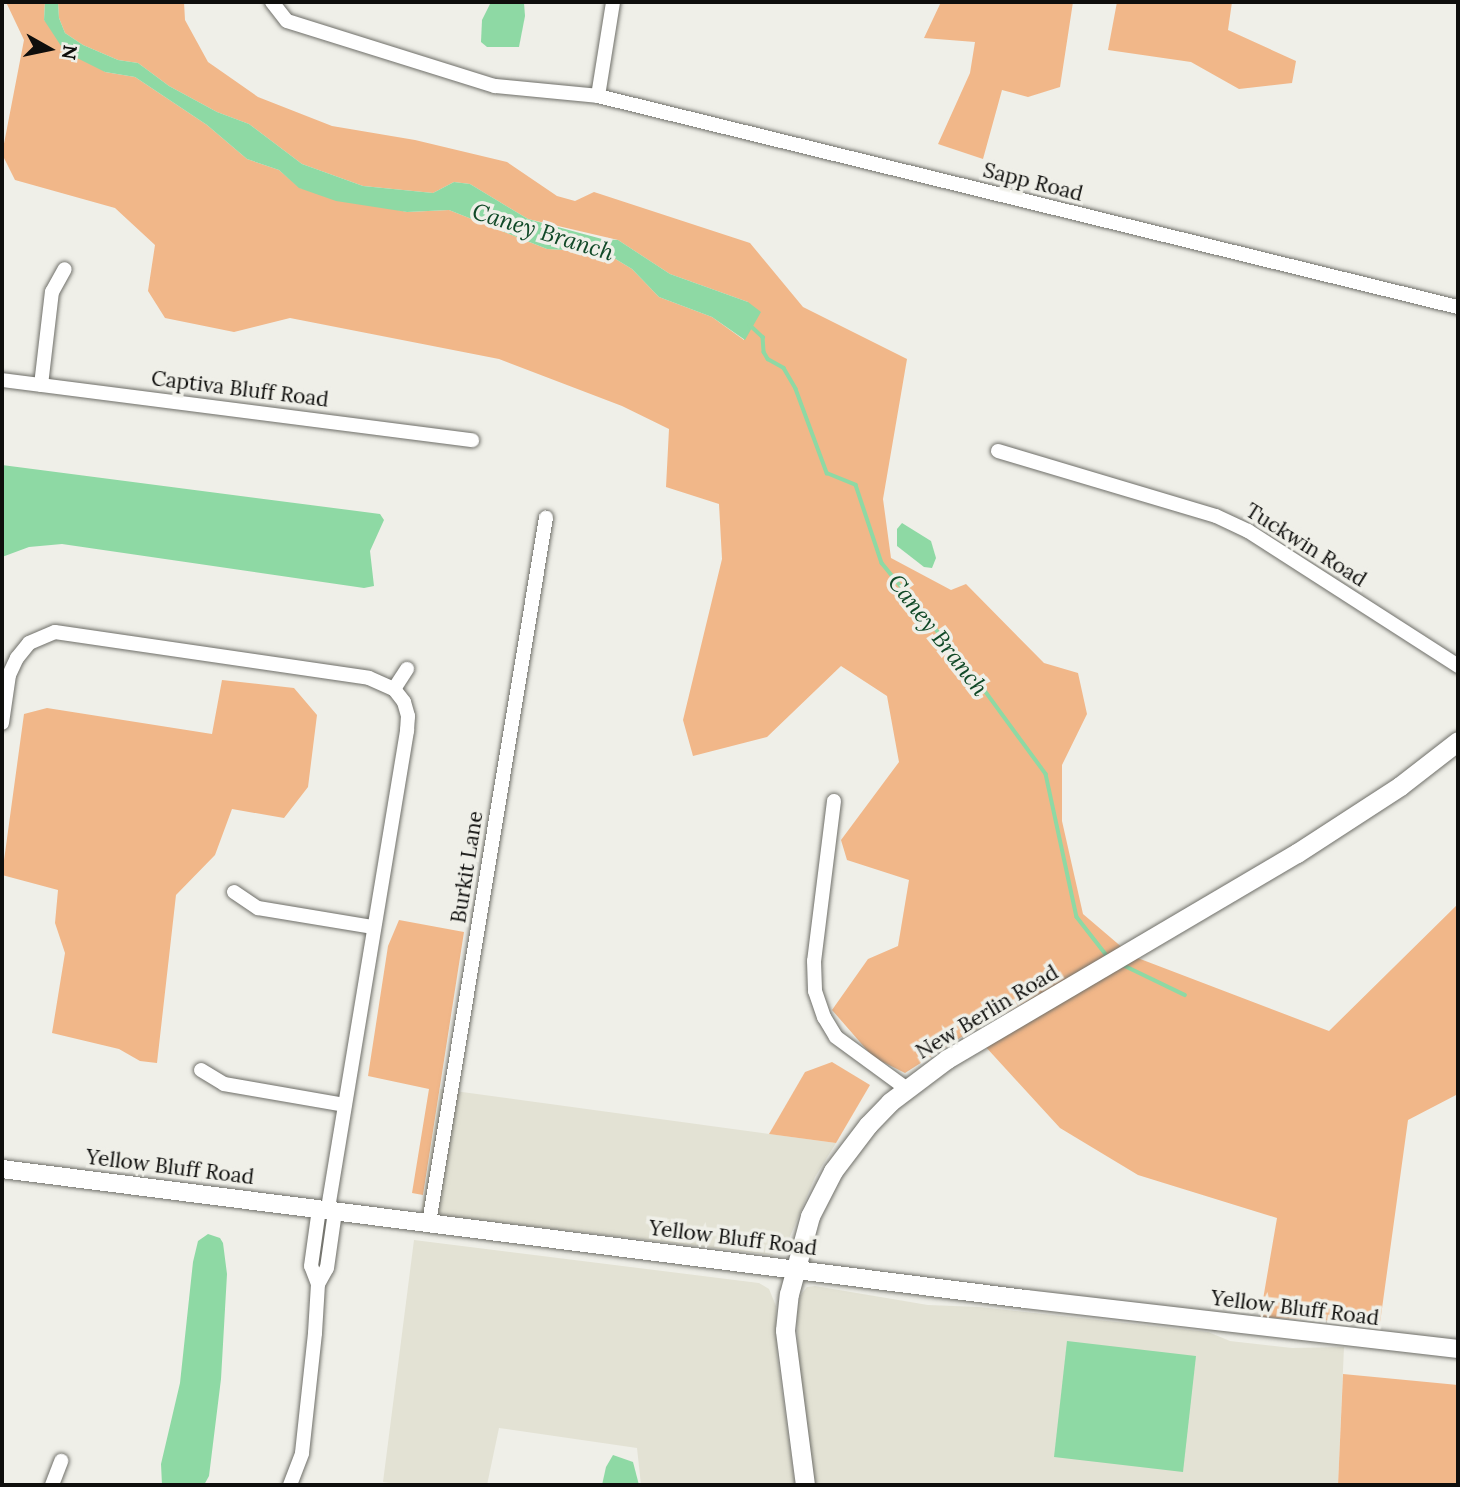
<!DOCTYPE html>
<style>
body{margin:0}
#map{position:relative;width:1460px;height:1487px;overflow:hidden;background:#efefe8;font-family:Lora,serif}
div>[style]{position:absolute}
.built>*{inset:0;background:#e3e2d4}
.green>*{inset:0;background:#f1b789}
.water>*{inset:0;background:#8ed9a4}
.stream>*{height:3.5px;margin:-1.75px;padding:0 1.75px;transform-origin:1.75px;border-radius:1.75px;background:#8ed9a4}
.roads{filter:drop-shadow(0 0 2px #6f6f69) drop-shadow(0 0 2px #6f6f69)}
.minor>*{height:14px;margin:-7px;padding:0 7px;transform-origin:7px;border-radius:7px;background:#fff}
.tertiary>*{height:18px;margin:-9px;padding:0 9px;transform-origin:9px;border-radius:9px;background:#fff}
.secondary>*{height:19px;margin:-9.5px;padding:0 9.5px;transform-origin:9.5px;border-radius:9.5px;background:#fff}
span{translate:-50% -50%;white-space:nowrap;text-align:center;line-height:1.15;-webkit-text-stroke:7px #efefe8;paint-order:stroke}
.street-label{font-size:21px;color:#0e0e0c}
.water-label{font-size:23px;color:#104927;font-style:italic}
.frame{position:absolute;inset:0;border:4px solid #0e0e0c;pointer-events:none}
.north{position:absolute;left:14px;top:14px;width:70px;height:70px;-webkit-text-stroke:5px #efefe8;paint-order:stroke;rotate:99deg;font-size:19px;font-weight:700;line-height:28px;text-align:center;color:#0e0e0c}
.north::after{content:'';display:block;margin:auto;width:24px;height:32px;background:#0e0e0c;clip-path:polygon(50% 0,100% 100%,50% 72%,0 100%)}
</style>
<div id="map">
<div class="built">
<div style="clip-path:polygon(440px 1089px,836px 1143px,815px 1177px,786px 1246px,772px 1255px,421px 1213px)"></div>
<div style="clip-path:polygon(414px 1240px,759px 1283px,769px 1289px,776px 1306px,777px 1355px,795px 1485px,641px 1485px,637px 1448px,499px 1428px,487px 1485px,405px 1485px,383px 1482px)"></div>
<div style="clip-path:polygon(815px 1286px,928px 1305px,979px 1307px,1208px 1332px,1230px 1341px,1292px 1348px,1344px 1347px,1338px 1485px,815px 1485px,798px 1356px,797px 1313px,800px 1296px,807px 1287px)"></div>
</div>
<div class="green">
<div style="clip-path:polygon(6px 2px,45px 2px,44px 20px,105px 72px,135px 77px,207px 125px,247px 159px,279px 170px,300px 188px,407px 212px,449px 210px,547px 249px,604px 252px,632px 269px,659px 297px,712px 317px,744px 340px,748px 302px,670px 274px,618px 240px,528px 219px,470px 184px,454px 182px,433px 193px,363px 186px,302px 164px,249px 124px,217px 112px,169px 86px,138px 63px,118px 60px,83px 45px,65px 33px,59px 18px,58px 2px,184px 2px,185px 20px,208px 62px,258px 97px,332px 126px,415px 140px,507px 162px,557px 196px,575px 201px,594px 192px,750px 243px,803px 307px,907px 359px,883px 499px,891px 558px,951px 590px,966px 584px,1044px 663px,1078px 673px,1087px 714px,1062px 765px,1062px 821px,1083px 914px,1124px 949px,963px 1036px,905px 1073px,873px 1057px,832px 1010px,868px 959px,898px 946px,909px 880px,847px 860px,841px 840px,899px 762px,887px 696px,841px 666px,767px 737px,693px 756px,683px 720px,722px 559px,719px 504px,666px 487px,669px 429px,622px 406px,499px 359px,290px 318px,234px 332px,165px 318px,148px 291px,155px 245px,115px 208px,15px 180px,2px 154px,24px 40px)"></div>
<div style="clip-path:polygon(941px 2px,1073px 2px,1060px 87px,1028px 97px,1002px 90px,983px 159px,938px 144px,970px 73px,975px 42px,924px 38px)"></div>
<div style="clip-path:polygon(1117px 2px,1232px 2px,1228px 30px,1296px 61px,1292px 83px,1239px 89px,1191px 62px,1108px 50px)"></div>
<div style="clip-path:polygon(222px 680px,294px 688px,317px 715px,308px 787px,284px 818px,232px 809px,215px 855px,176px 895px,157px 1063px,140px 1061px,119px 1049px,52px 1033px,65px 953px,55px 923px,58px 890px,2px 875px,24px 714px,47px 708px,212px 734px)"></div>
<div style="clip-path:polygon(1458px 904px,1458px 1094px,1408px 1120px,1380px 1323px,1260px 1317px,1277px 1218px,1138px 1175px,1060px 1128px,984px 1045px,1135px 957px,1329px 1031px)"></div>
<div style="clip-path:polygon(399px 920px,464px 932px,423px 1195px,412px 1193px,429px 1089px,368px 1076px,388px 946px)"></div>
<div style="clip-path:polygon(832px 1062px,870px 1085px,836px 1143px,769px 1134px,805px 1072px)"></div>
<div style="clip-path:polygon(1343px 1374px,1458px 1385px,1458px 1485px,1338px 1485px)"></div>
</div>
<div class="water">
<div style="clip-path:polygon(45px 2px,58px 2px,59px 18px,65px 33px,83px 45px,118px 60px,138px 63px,169px 86px,217px 112px,249px 124px,302px 164px,363px 186px,433px 193px,454px 182px,470px 184px,528px 219px,602px 239px,618px 240px,670px 274px,748px 302px,761px 312px,745px 340px,712px 317px,659px 297px,632px 269px,604px 252px,547px 249px,449px 210px,407px 212px,336px 201px,299px 188px,279px 170px,247px 159px,207px 125px,135px 77px,105px 72px,65px 52px,44px 20px)"></div>
<div style="clip-path:polygon(491px 2px,524px 3px,525px 16px,519px 47px,487px 47px,481px 42px,482px 20px)"></div>
<div style="clip-path:polygon(2px 465px,380px 514px,384px 520px,370px 551px,374px 586px,364px 588px,62px 544px,29px 547px,2px 557px)"></div>
<div style="clip-path:polygon(902px 523px,931px 541px,936px 558px,932px 568px,924px 567px,897px 546px,897px 529px)"></div>
<div style="clip-path:polygon(208px 1234px,220px 1238px,223px 1243px,227px 1274px,221px 1379px,209px 1476px,204px 1485px,162px 1485px,161px 1464px,180px 1383px,193px 1262px,198px 1241px)"></div>
<div style="clip-path:polygon(1067px 1341px,1196px 1356px,1183px 1472px,1054px 1457px)"></div>
<div style="clip-path:polygon(613px 1455px,633px 1462px,639px 1485px,602px 1485px,606px 1467px)"></div>
</div>
<div class="stream">
<div style="left:750px;top:325px;width:18px;rotate:43deg"></div>
<div style="left:763px;top:337px;width:15px;rotate:86deg"></div>
<div style="left:764px;top:352px;width:8px;rotate:60deg"></div>
<div style="left:768px;top:359px;width:18px;rotate:29deg"></div>
<div style="left:784px;top:368px;width:24px;rotate:60deg"></div>
<div style="left:796px;top:389px;width:90px;rotate:69.7deg"></div>
<div style="left:827px;top:473px;width:31px;rotate:22deg"></div>
<div style="left:856px;top:485px;width:82px;rotate:71.6deg"></div>
<div style="left:882px;top:563px;width:147px;rotate:50.8deg"></div>
<div style="left:975px;top:677px;width:120px;rotate:53.8deg"></div>
<div style="left:1046px;top:774px;width:146px;rotate:77.8deg"></div>
<div style="left:1077px;top:917px;width:51px;rotate:52.2deg"></div>
<div style="left:1121px;top:964px;width:71px;rotate:25.8deg"></div>
</div>
<div class="roads">
<div class="minor">
<div style="left:272px;top:2px;width:24px;rotate:52deg"></div>
<div style="left:287px;top:21px;width:218px;rotate:17.4deg"></div>
<div style="left:495px;top:86px;width:103px;rotate:5.5deg"></div>
<div style="left:598px;top:96px;width:886px;rotate:13.79deg"></div>
<div style="left:598px;top:96px;width:95px;rotate:-80.9deg"></div>
<div style="left:2px;top:380px;width:474px;rotate:7.3deg"></div>
<div style="left:41px;top:385px;width:94px;rotate:-83.3deg"></div>
<div style="left:52px;top:292px;width:26px;rotate:-61deg"></div>
<div style="left:998px;top:451px;width:227px;rotate:16.6deg"></div>
<div style="left:1216px;top:516px;width:35px;rotate:25deg"></div>
<div style="left:1248px;top:531px;width:250px;rotate:32.7deg"></div>
<div style="left:394px;top:689px;width:24px;rotate:-57deg"></div>
<div style="left:2px;top:723px;width:49px;rotate:-81.7deg"></div>
<div style="left:9px;top:675px;width:19px;rotate:-65deg"></div>
<div style="left:17px;top:658px;width:19px;rotate:-51deg"></div>
<div style="left:29px;top:643px;width:28px;rotate:-23deg"></div>
<div style="left:55px;top:632px;width:317px;rotate:8.3deg"></div>
<div style="left:369px;top:678px;width:27px;rotate:24deg"></div>
<div style="left:394px;top:689px;width:16px;rotate:52deg"></div>
<div style="left:404px;top:702px;width:15px;rotate:74deg"></div>
<div style="left:408px;top:716px;width:15px;rotate:94deg"></div>
<div style="left:407px;top:731px;width:485px;rotate:99.4deg"></div>
<div style="left:834px;top:801px;width:161px;rotate:97.1deg"></div>
<div style="left:814px;top:961px;width:30px;rotate:88deg"></div>
<div style="left:815px;top:991px;width:28px;rotate:71deg"></div>
<div style="left:824px;top:1017px;width:23px;rotate:59deg"></div>
<div style="left:836px;top:1037px;width:88px;rotate:36.2deg"></div>
<div style="left:234px;top:892px;width:29px;rotate:34deg"></div>
<div style="left:258px;top:908px;width:117px;rotate:9.4deg"></div>
<div style="left:201px;top:1070px;width:27px;rotate:31deg"></div>
<div style="left:224px;top:1084px;width:122px;rotate:9.9deg"></div>
<div style="left:429px;top:1223px;width:715px;rotate:-80.58deg"></div>
<div style="left:318px;top:1284px;width:18px;rotate:-61deg"></div>
<div style="left:327px;top:1268px;width:57px;rotate:-81.9deg"></div>
<div style="left:52px;top:1485px;width:26px;rotate:-69deg"></div>
<div style="left:290px;top:1485px;width:34px;rotate:-69deg"></div>
<div style="left:302px;top:1453px;width:121px;rotate:-83.8deg"></div>
<div style="left:315px;top:1333px;width:49px;rotate:-86.5deg"></div>
<div style="left:318px;top:1284px;width:19px;rotate:-111deg"></div>
<div style="left:311px;top:1266px;width:58px;rotate:-82deg"></div>
</div>
<div class="tertiary">
<div style="left:2px;top:1169px;width:1032px;rotate:7.24deg"></div>
<div style="left:1026px;top:1299px;width:435px;rotate:6.6deg"></div>
</div>
<div class="secondary">
<div style="left:805px;top:1485px;width:156px;rotate:-97.4deg"></div>
<div style="left:785px;top:1330px;width:36px;rotate:-84deg"></div>
<div style="left:789px;top:1294px;width:81px;rotate:-74.9deg"></div>
<div style="left:810px;top:1216px;width:51px;rotate:-62.9deg"></div>
<div style="left:833px;top:1171px;width:58px;rotate:-52.7deg"></div>
<div style="left:868px;top:1125px;width:32px;rotate:-46deg"></div>
<div style="left:890px;top:1102px;width:71px;rotate:-37deg"></div>
<div style="left:947px;top:1059px;width:406px;rotate:-30.5deg"></div>
<div style="left:1297px;top:853px;width:123px;rotate:-33deg"></div>
<div style="left:1400px;top:786px;width:73px;rotate:-37.8deg"></div>
</div>
</div>
<div class="street-label">
<span style="left:1033px;top:182px;rotate:14deg">Sapp Road</span>
<span style="left:240px;top:389px;rotate:7deg">Captiva Bluff Road</span>
<span style="left:1306px;top:545px;rotate:32deg">Tuckwin Road</span>
<span style="left:467px;top:867px;rotate:-81deg">Burkit Lane</span>
<span style="left:987px;top:1012px;rotate:-31deg">New Berlin Road</span>
<span style="left:170px;top:1167px;rotate:7deg">Yellow Bluff Road</span>
<span style="left:733px;top:1238px;rotate:7deg">Yellow Bluff Road</span>
<span style="left:1295px;top:1308px;rotate:7deg">Yellow Bluff Road</span>
</div>
<div class="water-label">
<span style="left:543px;top:232px;rotate:17deg">Caney Branch</span>
<span style="left:938px;top:635px;rotate:52deg">Caney Branch</span>
</div>
<div class="frame"></div>
<div class="north">N</div>
</div>
